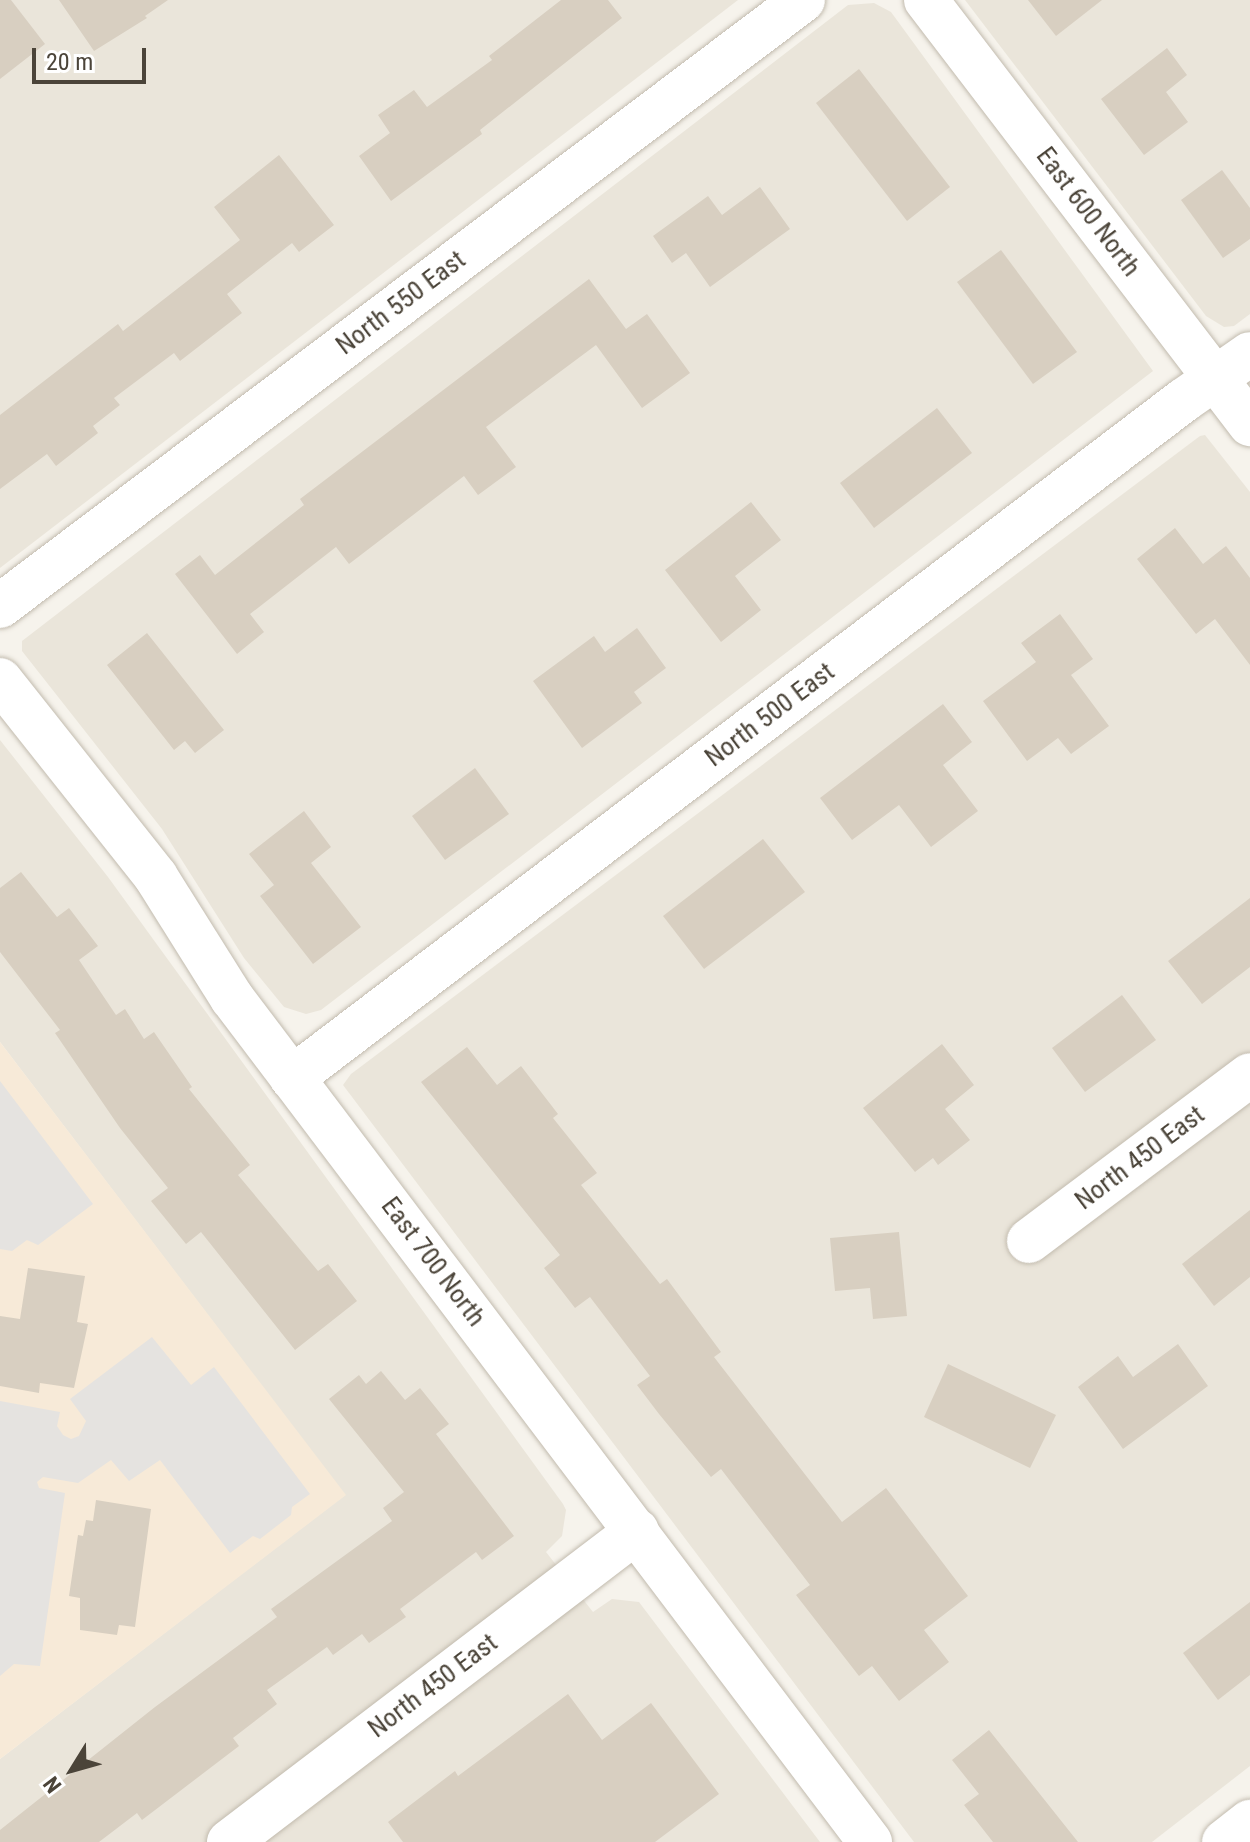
<!DOCTYPE html>
<style>
body{margin:0}
#map{position:relative;width:1250px;height:1842px;overflow:hidden;background:#f6f3ec;font-family:"Roboto Condensed",sans-serif}
div>[style]{position:absolute}
.residential>*{inset:0;background:#eae5da}
.commercial>*{inset:0;background:#f7ead8}
.parking>*{inset:0;background:#e5e3e0}
.building>*{inset:0;background:#d8cfc1}
.roads{filter:drop-shadow(0 0 2px #c2bbae) drop-shadow(0 0 2px #c2bbae)}
.minor>*{height:44px;margin:-22px;padding:0 22px;transform-origin:22px;border-radius:22px;background:#fff}
.tertiary>*{height:44px;margin:-22px;padding:0 22px;transform-origin:22px;border-radius:22px;background:#fff}
span{translate:-50% -50%;white-space:nowrap;text-align:center;line-height:1.15;-webkit-text-stroke:7px #fff;paint-order:stroke}
.street-label{font-size:26px;color:#4b4439}
.north{position:absolute;left:32px;top:1730px;width:80px;height:80px;-webkit-text-stroke:6px #fff;paint-order:stroke;rotate:233deg;font-size:22px;font-weight:700;line-height:32px;text-align:center;color:#4b4439}
.north::after{content:'';display:block;margin:auto;width:28px;height:36px;background:#4b4439;clip-path:polygon(50% 0,100% 100%,50% 72%,0 100%)}
.scale{position:absolute;left:32px;top:48px;width:114px;height:36px;box-sizing:border-box;border:4px solid #4b4439;border-top:0;padding-left:10px;font-size:24px;line-height:28px;white-space:nowrap;color:#4b4439;-webkit-text-stroke:6px #fff;paint-order:stroke}
</style>
<div id="map">
<div class="residential">
<div style="clip-path:polygon(0 0,738px 0,0 568px)"></div>
<div style="clip-path:polygon(965px 0,1250px 0,1250px 314px,1234px 326px,1224px 327px,1206px 316px)"></div>
<div style="clip-path:polygon(874px 3px,891px 12px,1153px 371px,321px 1010px,306px 1014px,284px 1007px,244px 958px,162px 829px,22px 651px,22px 641px,848px 5px)"></div>
<div style="clip-path:polygon(1205px 435px,1250px 492px,1250px 1766px,1152px 1842px,914px 1842px,343px 1085px,351px 1074px,1200px 436px)"></div>
<div style="clip-path:polygon(0 740px,108px 877px,563px 1504px,566px 1510px,562px 1536px,546px 1552px,593px 1612px,612px 1599px,639px 1602px,820px 1842px,0 1842px,0 1759px,345px 1495px,0 1042px)"></div>
</div>
<div class="commercial">
<div style="clip-path:polygon(0 1042px,346px 1495px,0 1759px)"></div>
</div>
<div class="parking">
<div style="clip-path:polygon(0 1081px,93px 1204px,38px 1245px,27px 1240px,12px 1251px,0 1249px)"></div>
<div style="clip-path:polygon(152px 1337px,191px 1385px,214px 1367px,310px 1494px,292px 1507px,291px 1515px,260px 1539px,253px 1536px,230px 1553px,160px 1460px,129px 1481px,111px 1460px,78px 1483px,43px 1477px,37px 1482px,39px 1488px,65px 1493px,40px 1666px,14px 1664px,0 1676px,0 1401px,60px 1412px,57px 1426px,63px 1435px,71px 1439px,79px 1436px,86px 1421px,70px 1399px)"></div>
</div>
<div class="building">
<div style="clip-path:polygon(0 0,11px 0,45px 44px,0 79px)"></div>
<div style="clip-path:polygon(59px 0,168px 0,145px 16px,147px 18px,94px 51px)"></div>
<div style="clip-path:polygon(561px 0,608px 0,622px 18px,480px 130px,482px 134px,391px 201px,359px 156px,390px 133px,378px 115px,414px 90px,427px 107px,492px 60px,489px 56px)"></div>
<div style="clip-path:polygon(1028px 0,1102px 0,1056px 36px)"></div>
<div style="clip-path:polygon(1167px 48px,1187px 75px,1166px 92px,1188px 122px,1144px 155px,1101px 99px)"></div>
<div style="clip-path:polygon(859px 69px,950px 187px,907px 221px,816px 103px)"></div>
<div style="clip-path:polygon(279px 155px,334px 225px,299px 252px,292px 243px,227px 294px,242px 313px,180px 361px,174px 353px,114px 398px,120px 405px,93px 426px,98px 433px,56px 466px,47px 454px,0 489px,0 415px,118px 324px,123px 331px,240px 240px,214px 207px)"></div>
<div style="clip-path:polygon(1222px 170px,1250px 208px,1250px 239px,1223px 258px,1181px 200px)"></div>
<div style="clip-path:polygon(760px 187px,790px 229px,710px 287px,686px 253px,672px 263px,653px 236px,708px 196px,722px 215px)"></div>
<div style="clip-path:polygon(1001px 250px,1077px 352px,1033px 384px,957px 282px)"></div>
<div style="clip-path:polygon(589px 279px,626px 329px,647px 314px,690px 373px,642px 408px,596px 345px,486px 427px,516px 467px,478px 495px,464px 476px,349px 564px,336px 547px,250px 614px,264px 632px,237px 654px,175px 574px,200px 555px,215px 575px,304px 505px,300px 499px)"></div>
<div style="clip-path:polygon(937px 408px,972px 453px,874px 528px,840px 483px)"></div>
<div style="clip-path:polygon(751px 502px,781px 540px,735px 576px,761px 610px,721px 642px,665px 570px)"></div>
<div style="clip-path:polygon(1175px 528px,1203px 564px,1226px 546px,1250px 578px,1250px 665px,1215px 619px,1196px 634px,1137px 559px)"></div>
<div style="clip-path:polygon(1060px 614px,1093px 659px,1071px 675px,1109px 726px,1071px 754px,1058px 738px,1027px 761px,983px 701px,1036px 662px,1021px 643px)"></div>
<div style="clip-path:polygon(637px 628px,666px 668px,634px 692px,642px 703px,582px 748px,533px 681px,594px 636px,605px 652px)"></div>
<div style="clip-path:polygon(147px 633px,224px 730px,195px 753px,185px 741px,174px 750px,107px 665px)"></div>
<div style="clip-path:polygon(943px 704px,972px 742px,943px 765px,978px 811px,931px 847px,899px 805px,852px 840px,820px 798px)"></div>
<div style="clip-path:polygon(475px 768px,509px 814px,445px 860px,412px 816px)"></div>
<div style="clip-path:polygon(304px 811px,331px 847px,311px 863px,361px 927px,313px 964px,260px 896px,274px 885px,249px 854px)"></div>
<div style="clip-path:polygon(763px 839px,805px 892px,704px 969px,663px 916px)"></div>
<div style="clip-path:polygon(21px 872px,57px 917px,69px 908px,98px 946px,79px 960px,116px 1015px,125px 1009px,144px 1039px,154px 1032px,192px 1087px,189px 1089px,250px 1165px,238px 1175px,318px 1271px,328px 1264px,357px 1301px,295px 1350px,201px 1232px,186px 1244px,151px 1201px,168px 1188px,120px 1128px,55px 1033px,60px 1030px,0 952px,0 888px)"></div>
<div style="clip-path:polygon(1250px 898px,1250px 967px,1202px 1004px,1168px 961px)"></div>
<div style="clip-path:polygon(1122px 995px,1156px 1040px,1085px 1092px,1052px 1048px)"></div>
<div style="clip-path:polygon(942px 1044px,974px 1085px,945px 1109px,970px 1140px,938px 1165px,933px 1158px,915px 1172px,863px 1108px)"></div>
<div style="clip-path:polygon(467px 1047px,497px 1085px,521px 1066px,558px 1114px,553px 1118px,597px 1173px,581px 1185px,660px 1284px,667px 1279px,721px 1352px,714px 1357px,842px 1522px,886px 1488px,968px 1596px,924px 1630px,949px 1662px,899px 1701px,872px 1666px,859px 1676px,796px 1595px,810px 1585px,721px 1469px,711px 1477px,659px 1414px,637px 1385px,650px 1376px,590px 1297px,575px 1308px,544px 1268px,560px 1255px,421px 1082px)"></div>
<div style="clip-path:polygon(1250px 1210px,1250px 1277px,1214px 1306px,1182px 1264px)"></div>
<div style="clip-path:polygon(899px 1232px,907px 1316px,873px 1319px,870px 1288px,835px 1291px,830px 1238px)"></div>
<div style="clip-path:polygon(28px 1268px,85px 1276px,77px 1322px,88px 1324px,74px 1388px,40px 1383px,39px 1393px,0 1386px,0 1316px,20px 1319px)"></div>
<div style="clip-path:polygon(1178px 1344px,1208px 1386px,1123px 1449px,1078px 1387px,1118px 1356px,1133px 1377px)"></div>
<div style="clip-path:polygon(948px 1364px,1056px 1415px,1030px 1468px,924px 1417px)"></div>
<div style="clip-path:polygon(381px 1371px,405px 1400px,420px 1388px,449px 1424px,436px 1434px,514px 1536px,482px 1560px,476px 1552px,400px 1609px,406px 1617px,369px 1643px,362px 1634px,333px 1655px,327px 1647px,267px 1690px,277px 1704px,233px 1738px,239px 1746px,142px 1820px,137px 1813px,99px 1842px,0 1842px,0 1830px,155px 1707px,277px 1617px,271px 1609px,392px 1521px,383px 1508px,404px 1492px,329px 1399px,359px 1375px,366px 1384px)"></div>
<div style="clip-path:polygon(96px 1500px,151px 1509px,135px 1627px,119px 1625px,117px 1635px,80px 1630px,80px 1598px,69px 1596px,78px 1535px,83px 1536px,86px 1520px,93px 1521px)"></div>
<div style="clip-path:polygon(1250px 1602px,1250px 1675px,1218px 1700px,1183px 1653px)"></div>
<div style="clip-path:polygon(568px 1694px,602px 1740px,651px 1703px,719px 1794px,655px 1842px,403px 1842px,388px 1822px,455px 1771px,458px 1776px)"></div>
<div style="clip-path:polygon(989px 1730px,1078px 1842px,993px 1842px,964px 1805px,979px 1794px,952px 1760px)"></div>
</div>
<div class="roads">
<div class="minor">
<div style="left:0;top:606px;width:1006px;rotate:-37.04deg"></div>
<div style="left:0;top:680px;width:251px;rotate:51.6deg"></div>
<div style="left:156px;top:877px;width:143px;rotate:57.9deg"></div>
<div style="left:232px;top:998px;width:1058px;rotate:52.91deg"></div>
<div style="left:292px;top:1078px;width:1120px;rotate:-37.24deg"></div>
<div style="left:1184px;top:400px;width:80px;rotate:-34.9deg"></div>
<div style="left:1029px;top:1241px;width:276px;rotate:-36.9deg"></div>
<div style="left:229px;top:1842px;width:513px;rotate:-37.32deg"></div>
</div>
<div class="tertiary">
<div style="left:926px;top:0;width:534px;rotate:52.61deg"></div>
<div style="left:1224px;top:1842px;width:33px;rotate:-38deg"></div>
</div>
</div>
<div class="street-label">
<span style="left:1088px;top:212px;rotate:53deg">East 600 North</span>
<span style="left:401px;top:303px;rotate:-37deg">North 550 East</span>
<span style="left:770px;top:715px;rotate:-37deg">North 500 East</span>
<span style="left:1140px;top:1158px;rotate:-37deg">North 450 East</span>
<span style="left:433px;top:1262px;rotate:53deg">East 700 North</span>
<span style="left:433px;top:1686px;rotate:-37deg">North 450 East</span>
</div>
<div class="north">N</div>
<div class="scale">20 m</div>
</div>
